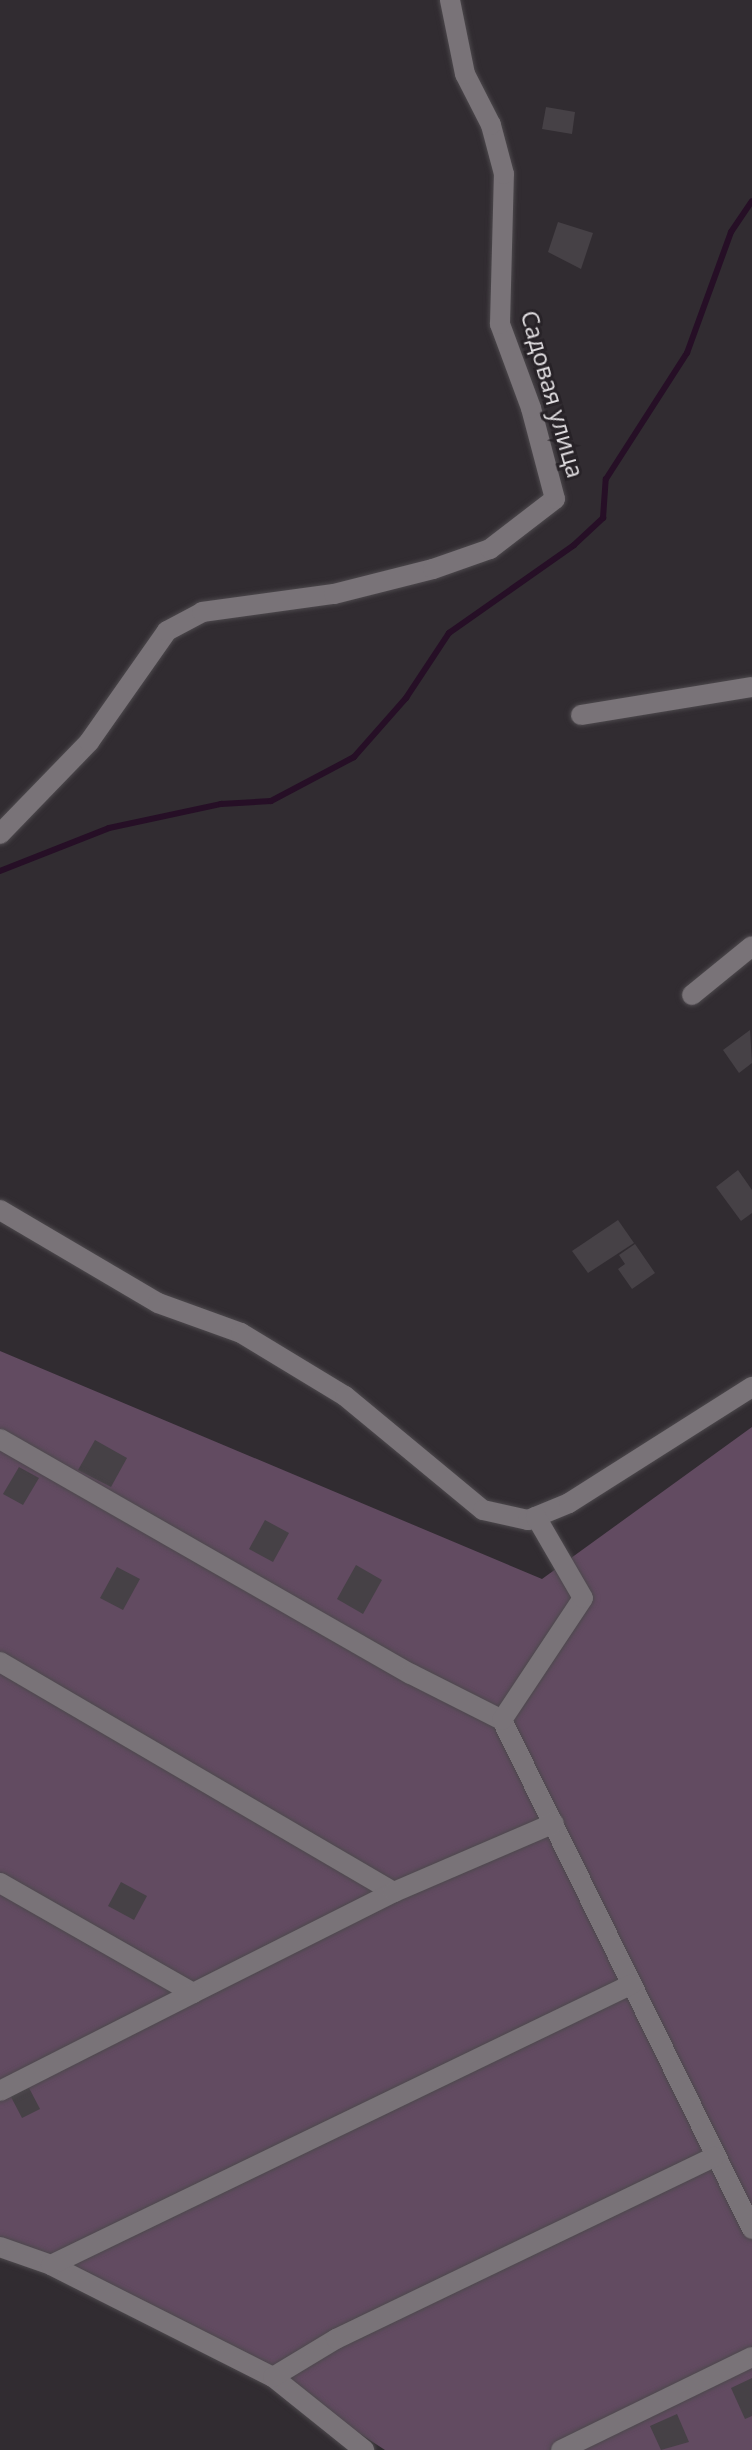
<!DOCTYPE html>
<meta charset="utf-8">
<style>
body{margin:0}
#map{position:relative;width:752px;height:2450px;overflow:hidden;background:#312c31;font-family:"Open Sans",sans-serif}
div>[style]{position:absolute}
.green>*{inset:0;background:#624b61}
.stream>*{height:6px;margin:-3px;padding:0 3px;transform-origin:3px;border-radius:3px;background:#260f26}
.building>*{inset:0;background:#464146}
.roads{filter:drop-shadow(0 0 2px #4d494d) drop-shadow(0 0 2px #4d494d)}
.minor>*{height:20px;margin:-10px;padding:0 10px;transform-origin:10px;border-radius:10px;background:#797378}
span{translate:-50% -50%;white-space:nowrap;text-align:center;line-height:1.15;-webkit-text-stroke:6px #272227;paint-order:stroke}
.street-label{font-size:24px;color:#e1dee1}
</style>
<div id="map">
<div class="green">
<div style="clip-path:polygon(0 1351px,542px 1579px,752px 1427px,752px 2450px,385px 2450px,273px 2377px,0 2240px)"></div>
</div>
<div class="stream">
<div style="left:0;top:871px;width:117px;rotate:-21.5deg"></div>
<div style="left:109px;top:828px;width:115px;rotate:-12.1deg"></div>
<div style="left:221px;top:804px;width:50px;rotate:-3.4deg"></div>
<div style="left:271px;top:801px;width:94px;rotate:-27.9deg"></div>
<div style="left:354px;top:757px;width:79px;rotate:-48.6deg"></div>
<div style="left:406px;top:698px;width:78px;rotate:-56.5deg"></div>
<div style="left:449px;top:633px;width:153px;rotate:-35.1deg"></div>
<div style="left:574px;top:545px;width:40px;rotate:-43deg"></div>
<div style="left:603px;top:518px;width:39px;rotate:-86deg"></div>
<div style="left:606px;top:479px;width:150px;rotate:-57.3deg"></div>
<div style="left:687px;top:353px;width:129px;rotate:-70deg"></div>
<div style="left:731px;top:232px;width:37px;rotate:-56deg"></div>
</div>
<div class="building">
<div style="clip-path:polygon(546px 107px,575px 112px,572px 134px,542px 129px)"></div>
<div style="clip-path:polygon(558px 222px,593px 233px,581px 269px,548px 252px)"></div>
<div style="clip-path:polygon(750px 1030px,752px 1063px,739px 1073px,723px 1050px)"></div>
<div style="clip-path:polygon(738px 1170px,752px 1190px,752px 1213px,741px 1221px,716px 1187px)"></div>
<div style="clip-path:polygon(618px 1220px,634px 1243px,588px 1273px,572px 1251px)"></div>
<div style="clip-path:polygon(635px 1244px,655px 1273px,632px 1289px,618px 1269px,625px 1264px,619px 1255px)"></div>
<div style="clip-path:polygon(95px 1440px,127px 1458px,111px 1487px,78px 1470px)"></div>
<div style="clip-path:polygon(19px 1467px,39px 1478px,23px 1505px,3px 1494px)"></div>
<div style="clip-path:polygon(265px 1520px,289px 1533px,273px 1562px,249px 1549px)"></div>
<div style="clip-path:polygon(356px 1565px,382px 1580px,363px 1614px,337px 1599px)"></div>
<div style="clip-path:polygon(117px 1567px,140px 1579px,123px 1610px,100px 1598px)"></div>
<div style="clip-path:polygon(121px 1882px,147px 1896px,134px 1920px,108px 1906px)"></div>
<div style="clip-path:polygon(28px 2086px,40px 2109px,22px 2118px,10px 2095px)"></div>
<div style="clip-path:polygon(752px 2378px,752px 2416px,745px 2419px,731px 2388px)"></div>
<div style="clip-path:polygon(677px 2414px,689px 2442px,661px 2450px,650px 2426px)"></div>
</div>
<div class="roads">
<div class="minor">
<div style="left:581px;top:715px;width:173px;rotate:-9.3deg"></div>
<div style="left:0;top:834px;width:128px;rotate:-45.9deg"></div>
<div style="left:89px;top:742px;width:136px;rotate:-54.9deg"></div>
<div style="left:167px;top:631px;width:40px;rotate:-28deg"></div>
<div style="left:202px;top:612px;width:133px;rotate:-7.8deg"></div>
<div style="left:334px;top:594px;width:102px;rotate:-14.2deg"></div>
<div style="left:433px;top:569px;width:60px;rotate:-19.3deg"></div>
<div style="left:490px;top:549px;width:82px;rotate:-37.6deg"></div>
<div style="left:555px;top:499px;width:94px;rotate:-104.8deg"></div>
<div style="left:531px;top:408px;width:90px;rotate:-110.3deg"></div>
<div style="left:500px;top:324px;width:150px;rotate:-88.5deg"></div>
<div style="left:504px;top:174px;width:51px;rotate:-104.9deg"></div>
<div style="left:491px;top:125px;width:57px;rotate:-117deg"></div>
<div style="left:465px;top:74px;width:76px;rotate:-101.5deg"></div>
<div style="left:692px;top:995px;width:77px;rotate:-39.2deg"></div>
<div style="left:0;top:1210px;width:183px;rotate:30.5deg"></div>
<div style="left:158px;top:1303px;width:88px;rotate:19.9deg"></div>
<div style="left:241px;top:1333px;width:122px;rotate:31.2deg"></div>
<div style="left:345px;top:1396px;width:179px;rotate:39.6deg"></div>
<div style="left:483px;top:1510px;width:46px;rotate:12.5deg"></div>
<div style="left:528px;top:1520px;width:44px;rotate:-22.5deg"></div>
<div style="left:569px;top:1503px;width:217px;rotate:-32.4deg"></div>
<div style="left:0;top:1439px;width:473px;rotate:29.8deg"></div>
<div style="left:411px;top:1674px;width:102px;rotate:26.8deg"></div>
<div style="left:502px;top:1720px;width:567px;rotate:63.84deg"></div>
<div style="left:0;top:1662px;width:456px;rotate:30.3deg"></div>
<div style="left:394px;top:1892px;width:225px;rotate:153.3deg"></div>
<div style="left:193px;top:1993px;width:222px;rotate:-150.3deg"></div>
<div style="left:502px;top:1720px;width:146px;rotate:-56.4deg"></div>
<div style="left:583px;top:1598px;width:94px;rotate:-120.1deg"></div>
<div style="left:394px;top:1892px;width:174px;rotate:-23.3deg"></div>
<div style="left:0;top:2091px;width:216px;rotate:-26.9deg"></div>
<div style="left:0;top:2247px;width:54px;rotate:19.4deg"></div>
<div style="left:51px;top:2265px;width:249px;rotate:26.8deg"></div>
<div style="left:273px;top:2377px;width:117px;rotate:38.7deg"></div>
<div style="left:51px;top:2265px;width:645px;rotate:-25.81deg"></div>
<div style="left:273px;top:2377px;width:74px;rotate:-31.1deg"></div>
<div style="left:336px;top:2339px;width:420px;rotate:-25.7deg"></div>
<div style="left:561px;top:2450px;width:212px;rotate:-26deg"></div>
</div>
</div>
<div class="street-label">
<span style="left:553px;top:394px;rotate:74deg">Садовая улица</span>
</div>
</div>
